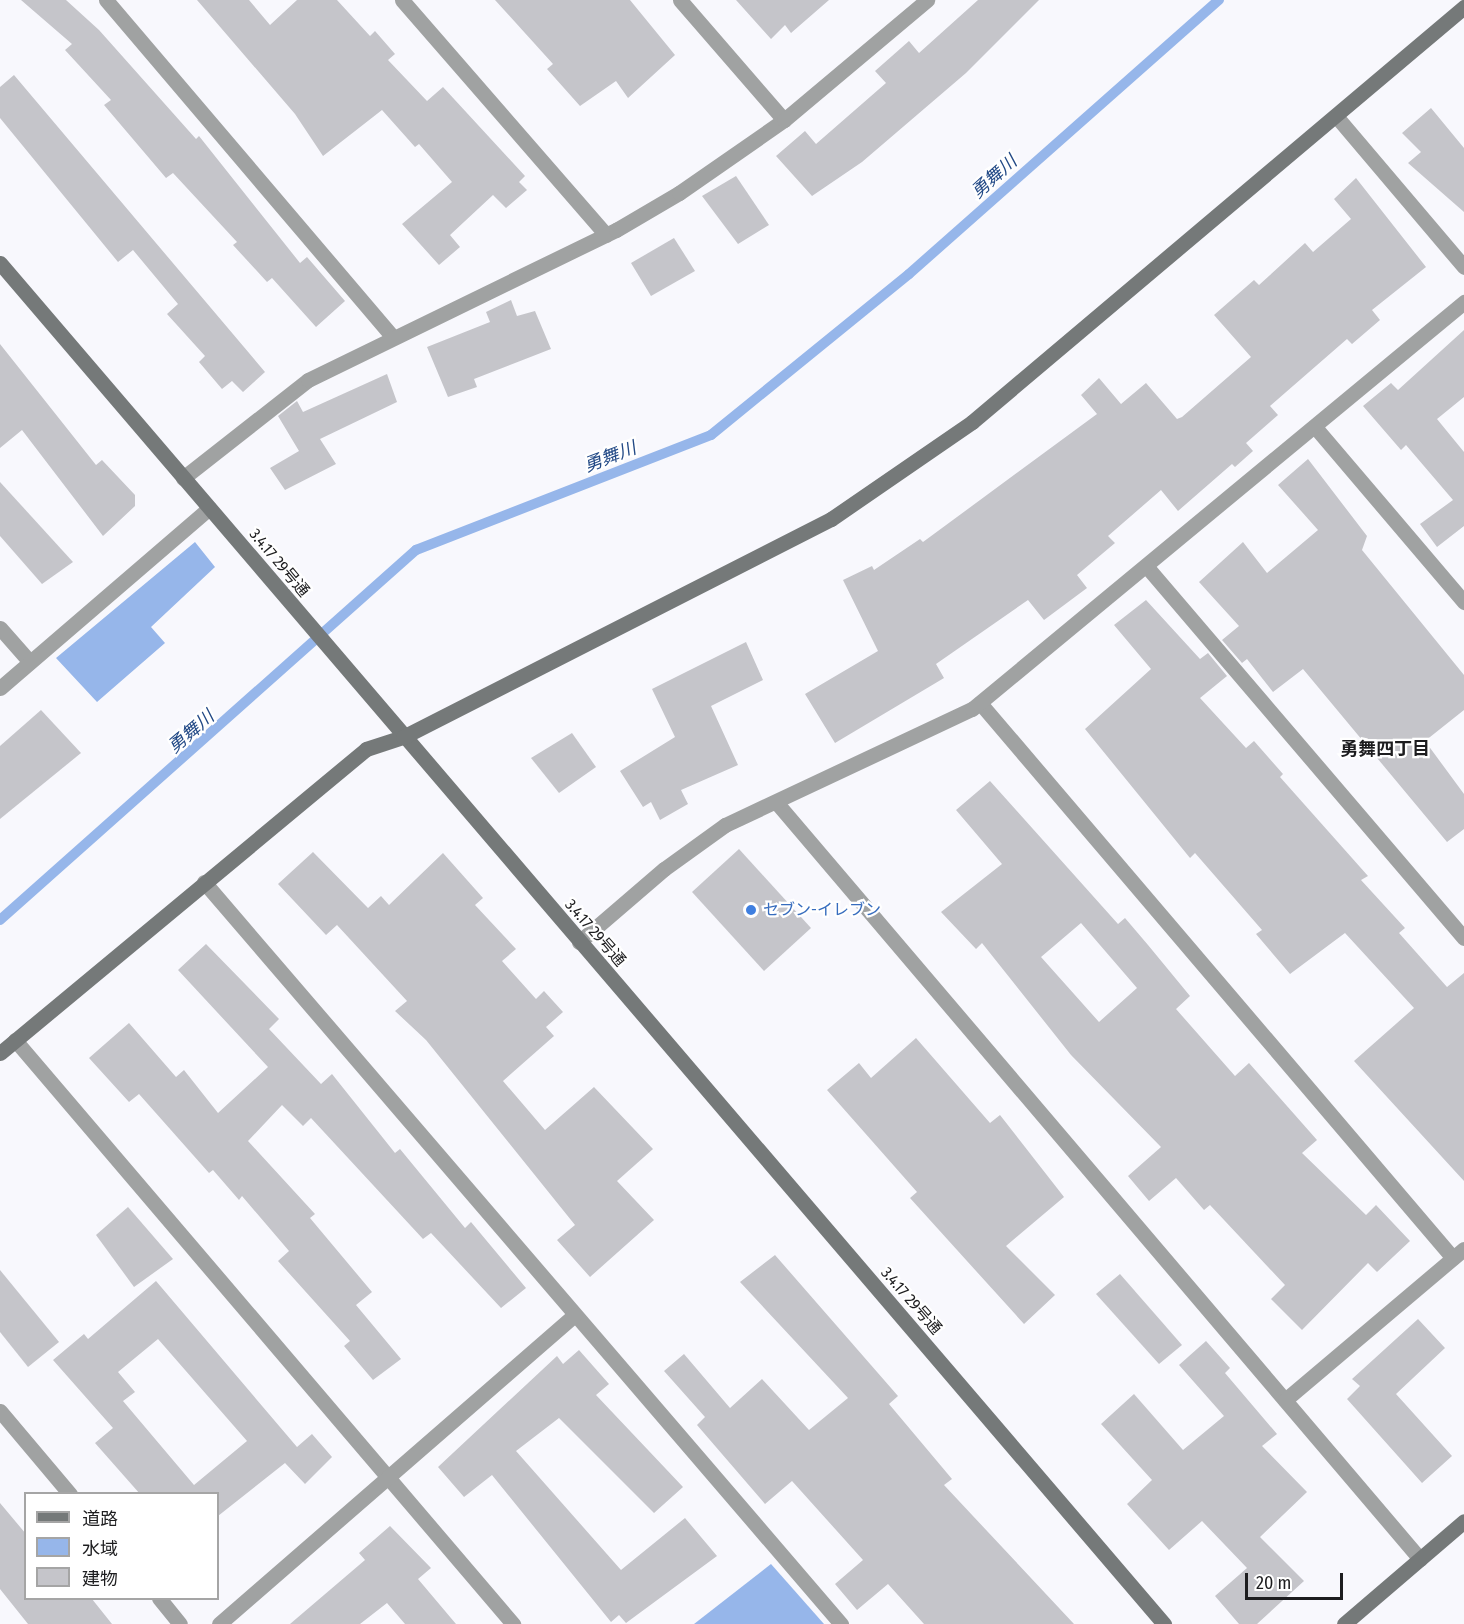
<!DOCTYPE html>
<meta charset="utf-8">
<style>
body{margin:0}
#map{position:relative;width:1464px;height:1624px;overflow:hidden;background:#f8f8fd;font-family:"Fira Sans Condensed","Noto Sans JP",sans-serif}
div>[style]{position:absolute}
.water>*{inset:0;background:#96b6ea}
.stream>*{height:10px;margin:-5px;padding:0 5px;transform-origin:5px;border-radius:5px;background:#96b6ea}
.building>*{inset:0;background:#c5c5ca}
.street>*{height:15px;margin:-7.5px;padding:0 7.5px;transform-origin:7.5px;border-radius:7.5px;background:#a0a2a2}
.secondary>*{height:15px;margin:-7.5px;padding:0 7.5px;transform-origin:7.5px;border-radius:7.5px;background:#757979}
.dots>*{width:16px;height:16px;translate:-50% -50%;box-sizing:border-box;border:3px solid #fff;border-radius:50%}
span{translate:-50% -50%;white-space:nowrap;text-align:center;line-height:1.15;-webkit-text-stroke:4.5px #fff;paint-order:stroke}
.street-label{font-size:16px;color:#1d1d1f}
.shop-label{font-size:16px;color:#366cbe}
.left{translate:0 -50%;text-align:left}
.water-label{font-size:18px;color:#224986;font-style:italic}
.neighbourhood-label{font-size:18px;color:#1d1d1f;font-weight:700}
.legend{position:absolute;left:24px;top:1492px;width:195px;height:108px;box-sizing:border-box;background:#fff;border:2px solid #a5a5a5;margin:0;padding:8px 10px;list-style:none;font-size:18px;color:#1d1d1f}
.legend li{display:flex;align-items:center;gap:12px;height:30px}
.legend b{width:30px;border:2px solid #a5a5a5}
.scale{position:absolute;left:1245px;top:1573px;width:98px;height:27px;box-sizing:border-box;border:3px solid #1d1d1f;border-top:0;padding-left:8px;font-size:18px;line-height:21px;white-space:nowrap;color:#1d1d1f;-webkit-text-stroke:4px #fff;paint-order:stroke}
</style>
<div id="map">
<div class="water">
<div style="clip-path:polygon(195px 542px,215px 567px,151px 627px,165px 643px,97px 702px,56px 658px)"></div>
<div style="clip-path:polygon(771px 1564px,824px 1624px,694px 1624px)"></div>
</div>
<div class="stream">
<div style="left:0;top:920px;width:557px;rotate:-41.65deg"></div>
<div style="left:416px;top:550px;width:317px;rotate:-21.3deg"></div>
<div style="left:711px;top:435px;width:255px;rotate:-39.1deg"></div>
<div style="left:909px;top:274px;width:414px;rotate:-41.5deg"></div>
</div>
<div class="building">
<div style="clip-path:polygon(21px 0,66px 0,99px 30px,196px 139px,199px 136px,300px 263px,307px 257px,345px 301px,316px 327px,272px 278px,267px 282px,233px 245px,237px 242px,173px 173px,166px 178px,104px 105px,111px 100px,65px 50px,72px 44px)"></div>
<div style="clip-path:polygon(197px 0,249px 0,270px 25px,297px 0,337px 0,370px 36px,375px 31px,395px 54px,388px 60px,427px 101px,443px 87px,525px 176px,519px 182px,527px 190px,506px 208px,493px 195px,450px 235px,460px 247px,439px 265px,402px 224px,452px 182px,419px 144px,415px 147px,382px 110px,323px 156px,295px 114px)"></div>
<div style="clip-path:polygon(495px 0,630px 0,675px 55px,628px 98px,616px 81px,580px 106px,547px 69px,553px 64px)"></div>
<div style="clip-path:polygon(736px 0,829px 0,791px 33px,785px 25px,771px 39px)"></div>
<div style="clip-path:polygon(978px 0,1039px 0,966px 73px,862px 162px,812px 196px,776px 156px,805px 131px,816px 144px,886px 83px,875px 71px,909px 41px,919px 53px)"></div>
<div style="clip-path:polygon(14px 75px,265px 372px,243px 392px,232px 381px,222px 389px,199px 362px,205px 356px,167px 314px,178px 304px,133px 250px,118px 262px,0 118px,0 87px)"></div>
<div style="clip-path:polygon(1431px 108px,1464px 148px,1464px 212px,1408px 163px,1421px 152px,1402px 133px)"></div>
<div style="clip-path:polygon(736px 176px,769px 225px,738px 244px,702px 196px)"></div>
<div style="clip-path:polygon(1356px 178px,1426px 267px,1372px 310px,1380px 320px,1352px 344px,1347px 339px,1270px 406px,1278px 415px,1246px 443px,1253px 451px,1235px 467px,1232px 464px,1178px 511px,1161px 490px,1108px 536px,1115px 543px,1077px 575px,1087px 588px,1044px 620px,1028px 600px,936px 664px,944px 678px,835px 743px,805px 694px,878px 651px,843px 580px,872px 566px,874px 570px,920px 539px,923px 542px,1097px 414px,1081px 395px,1099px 378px,1121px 404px,1146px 383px,1177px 419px,1182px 417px,1251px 357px,1214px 315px,1254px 280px,1259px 285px,1305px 243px,1313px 252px,1351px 219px,1334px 199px)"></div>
<div style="clip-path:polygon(674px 238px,695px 271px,651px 296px,631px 263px)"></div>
<div style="clip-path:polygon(511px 300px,517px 316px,535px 311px,551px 349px,474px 379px,477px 387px,448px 397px,427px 347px,490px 322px,486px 312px)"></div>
<div style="clip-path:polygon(1464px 330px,1464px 397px,1437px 419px,1464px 452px,1464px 526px,1437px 547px,1420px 524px,1453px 500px,1406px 445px,1401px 450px,1363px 406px,1391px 383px,1398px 390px)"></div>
<div style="clip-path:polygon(0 344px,96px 465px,102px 460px,135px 495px,135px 506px,103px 536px,22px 430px,0 448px)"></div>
<div style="clip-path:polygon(387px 374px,397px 402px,320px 439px,336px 464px,285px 490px,270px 468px,299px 451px,278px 416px,297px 401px,303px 412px)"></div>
<div style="clip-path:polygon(1308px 459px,1367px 536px,1362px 550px,1464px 675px,1464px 710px,1425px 741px,1464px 794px,1464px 829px,1447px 842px,1303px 669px,1273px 692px,1247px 659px,1242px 663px,1222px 640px,1239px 626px,1199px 582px,1243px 542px,1267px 573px,1318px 530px,1278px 485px)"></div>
<div style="clip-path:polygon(0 482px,73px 562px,42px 584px,0 536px)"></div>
<div style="clip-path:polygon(1146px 600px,1200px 659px,1208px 653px,1227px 676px,1200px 698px,1246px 748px,1254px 741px,1283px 774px,1280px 777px,1368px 876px,1361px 880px,1405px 928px,1399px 933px,1447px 987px,1464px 973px,1464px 1181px,1354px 1061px,1414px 1008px,1345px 933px,1290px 974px,1256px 934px,1262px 930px,1195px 853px,1190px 858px,1085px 729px,1151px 669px,1114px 625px)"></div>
<div style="clip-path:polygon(746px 642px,763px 680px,711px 706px,738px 765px,681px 790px,688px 804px,660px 820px,651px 802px,643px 807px,620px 771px,675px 737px,652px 689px)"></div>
<div style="clip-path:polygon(41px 710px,81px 753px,0 819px,0 746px)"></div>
<div style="clip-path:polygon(572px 733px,596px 767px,559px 793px,531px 758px)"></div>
<div style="clip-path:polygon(evenodd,990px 781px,1118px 924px,1125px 918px,1148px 945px,1190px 996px,1176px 1009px,1235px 1076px,1249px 1063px,1317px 1140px,1302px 1153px,1366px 1215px,1376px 1205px,1410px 1241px,1377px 1272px,1368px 1263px,1302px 1330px,1271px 1299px,1285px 1285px,1210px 1205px,1204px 1210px,1176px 1178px,1149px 1201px,1128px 1176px,1161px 1147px,1071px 1055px,982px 943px,976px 949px,941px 912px,1002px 864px,956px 810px,990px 781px,1081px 923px,1137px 988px,1099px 1022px,1041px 957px,1081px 923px)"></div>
<div style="clip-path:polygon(739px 849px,811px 928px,764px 971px,692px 892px)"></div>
<div style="clip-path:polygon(313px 852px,368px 908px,381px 896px,389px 905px,443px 853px,483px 898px,475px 905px,516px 949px,502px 961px,536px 999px,544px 991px,563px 1012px,546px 1027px,554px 1036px,503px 1081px,545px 1130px,594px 1087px,653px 1149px,617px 1181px,654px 1220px,590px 1277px,557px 1240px,575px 1225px,426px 1040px,395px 1011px,407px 1001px,337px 925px,326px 935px,278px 884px)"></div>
<div style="clip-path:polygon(206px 944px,279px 1019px,269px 1029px,321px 1084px,332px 1074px,395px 1153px,400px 1149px,465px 1228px,471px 1222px,526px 1288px,501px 1308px,431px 1233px,423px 1239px,311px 1118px,303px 1126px,282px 1105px,248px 1141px,315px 1214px,310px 1218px,372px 1292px,356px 1305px,401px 1359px,373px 1380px,344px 1346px,350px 1341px,278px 1261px,289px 1251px,242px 1196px,239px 1200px,213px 1170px,209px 1173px,139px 1094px,129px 1102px,89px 1058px,129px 1023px,176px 1077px,184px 1070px,218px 1113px,268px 1067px,178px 970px)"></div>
<div style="clip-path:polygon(916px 1038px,990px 1123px,1000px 1115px,1064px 1197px,1006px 1246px,1055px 1295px,1024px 1324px,910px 1198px,917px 1192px,827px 1090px,859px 1063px,871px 1078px)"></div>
<div style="clip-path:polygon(128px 1207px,173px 1259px,134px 1287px,96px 1235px)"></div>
<div style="clip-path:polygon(775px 1255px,898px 1396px,889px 1404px,952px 1479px,944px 1485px,1074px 1624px,924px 1624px,888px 1584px,857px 1610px,835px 1584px,863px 1560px,792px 1481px,765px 1504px,697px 1425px,705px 1417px,664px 1371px,684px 1354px,730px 1408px,762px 1379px,809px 1430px,848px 1398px,740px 1282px)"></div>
<div style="clip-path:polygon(0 1270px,59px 1342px,28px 1367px,0 1332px)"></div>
<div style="clip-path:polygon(1120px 1274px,1182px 1345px,1159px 1364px,1096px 1294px)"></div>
<div style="clip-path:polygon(evenodd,156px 1281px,297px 1447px,312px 1434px,332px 1457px,305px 1484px,285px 1463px,218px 1516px,218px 1494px,140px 1494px,95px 1443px,113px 1428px,53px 1360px,84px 1334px,88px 1339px,156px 1281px,158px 1339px,247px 1441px,194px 1485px,123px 1401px,135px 1392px,118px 1372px,158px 1339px)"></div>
<div style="clip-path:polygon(1418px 1319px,1445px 1348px,1396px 1394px,1452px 1456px,1422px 1483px,1347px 1399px,1360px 1386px,1352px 1379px)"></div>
<div style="clip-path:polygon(1206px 1341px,1230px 1368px,1225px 1373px,1277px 1434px,1262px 1446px,1307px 1492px,1260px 1537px,1304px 1581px,1257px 1624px,1239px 1624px,1215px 1596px,1247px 1568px,1202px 1521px,1169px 1550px,1127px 1504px,1152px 1480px,1101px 1424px,1134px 1394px,1183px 1450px,1224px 1416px,1179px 1365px)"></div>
<div style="clip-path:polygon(579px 1350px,609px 1384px,596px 1395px,683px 1487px,654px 1513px,559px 1418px,516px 1451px,621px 1570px,685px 1518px,717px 1556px,626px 1623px,619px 1615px,611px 1622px,492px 1475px,464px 1497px,438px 1467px,557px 1356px,563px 1364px)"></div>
<div style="clip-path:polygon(0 1503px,26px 1534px,26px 1599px,92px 1599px,112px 1624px,28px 1624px,0 1589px)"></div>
<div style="clip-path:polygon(390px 1526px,431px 1568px,418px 1579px,456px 1624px,405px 1624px,387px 1603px,360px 1624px,290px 1624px,365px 1560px,359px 1553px)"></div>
</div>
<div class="street">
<div style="left:106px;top:0;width:441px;rotate:49.6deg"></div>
<div style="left:402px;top:0;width:311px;rotate:49deg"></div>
<div style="left:680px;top:0;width:159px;rotate:49.1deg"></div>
<div style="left:1336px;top:116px;width:198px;rotate:49.7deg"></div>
<div style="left:1315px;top:427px;width:230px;rotate:49.6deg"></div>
<div style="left:183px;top:478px;width:159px;rotate:-38.1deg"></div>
<div style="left:308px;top:380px;width:343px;rotate:-26deg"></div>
<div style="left:616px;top:230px;width:73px;rotate:-30.4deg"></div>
<div style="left:679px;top:193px;width:128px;rotate:-34.8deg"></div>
<div style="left:784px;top:120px;width:187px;rotate:-40deg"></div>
<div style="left:1147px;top:567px;width:488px;rotate:49.5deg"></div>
<div style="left:0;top:628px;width:45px;rotate:48.6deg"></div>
<div style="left:0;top:688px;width:276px;rotate:-40.7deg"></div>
<div style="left:980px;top:703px;width:729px;rotate:49.56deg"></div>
<div style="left:776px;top:802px;width:994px;rotate:49.61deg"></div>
<div style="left:204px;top:882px;width:978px;rotate:49.35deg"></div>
<div style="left:579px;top:942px;width:112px;rotate:-40.7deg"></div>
<div style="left:664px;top:869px;width:75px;rotate:-35.8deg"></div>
<div style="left:725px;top:825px;width:273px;rotate:-25.2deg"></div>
<div style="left:972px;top:709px;width:639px;rotate:-39.6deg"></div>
<div style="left:15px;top:1040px;width:768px;rotate:49.54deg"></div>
<div style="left:1285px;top:1400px;width:234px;rotate:-40.2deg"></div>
<div style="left:0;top:1411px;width:109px;rotate:49.9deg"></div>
<div style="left:159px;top:1598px;width:33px;rotate:51deg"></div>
<div style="left:219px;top:1624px;width:471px;rotate:-41deg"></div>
</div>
<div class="secondary">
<div style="left:0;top:263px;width:1791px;rotate:49.46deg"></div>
<div style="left:0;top:1053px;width:476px;rotate:-39.7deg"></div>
<div style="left:366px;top:749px;width:39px;rotate:-18deg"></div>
<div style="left:403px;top:737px;width:480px;rotate:-27deg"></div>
<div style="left:831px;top:519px;width:171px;rotate:-34.5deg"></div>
<div style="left:972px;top:422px;width:644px;rotate:-40.15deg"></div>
<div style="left:1344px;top:1624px;width:158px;rotate:-40.6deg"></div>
</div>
<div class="dots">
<div style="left:751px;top:910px;background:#3f7fe0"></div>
</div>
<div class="street-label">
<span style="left:279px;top:563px;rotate:50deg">3.4.17 29号通</span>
<span style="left:595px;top:933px;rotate:49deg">3.4.17 29号通</span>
<span style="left:911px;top:1301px;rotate:49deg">3.4.17 29号通</span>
</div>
<div class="shop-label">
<span class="left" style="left:763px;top:910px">セブン-イレブン</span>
</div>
<div class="water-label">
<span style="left:994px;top:177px;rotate:-42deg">勇舞川</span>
<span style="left:610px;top:457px;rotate:-21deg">勇舞川</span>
<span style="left:191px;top:732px;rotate:-41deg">勇舞川</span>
</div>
<div class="neighbourhood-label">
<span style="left:1385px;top:749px">勇舞四丁目</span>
</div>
<ul class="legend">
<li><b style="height:8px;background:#757979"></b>道路</li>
<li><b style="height:16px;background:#96b6ea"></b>水域</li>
<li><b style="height:16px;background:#c5c5ca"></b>建物</li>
</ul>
<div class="scale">20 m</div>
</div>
